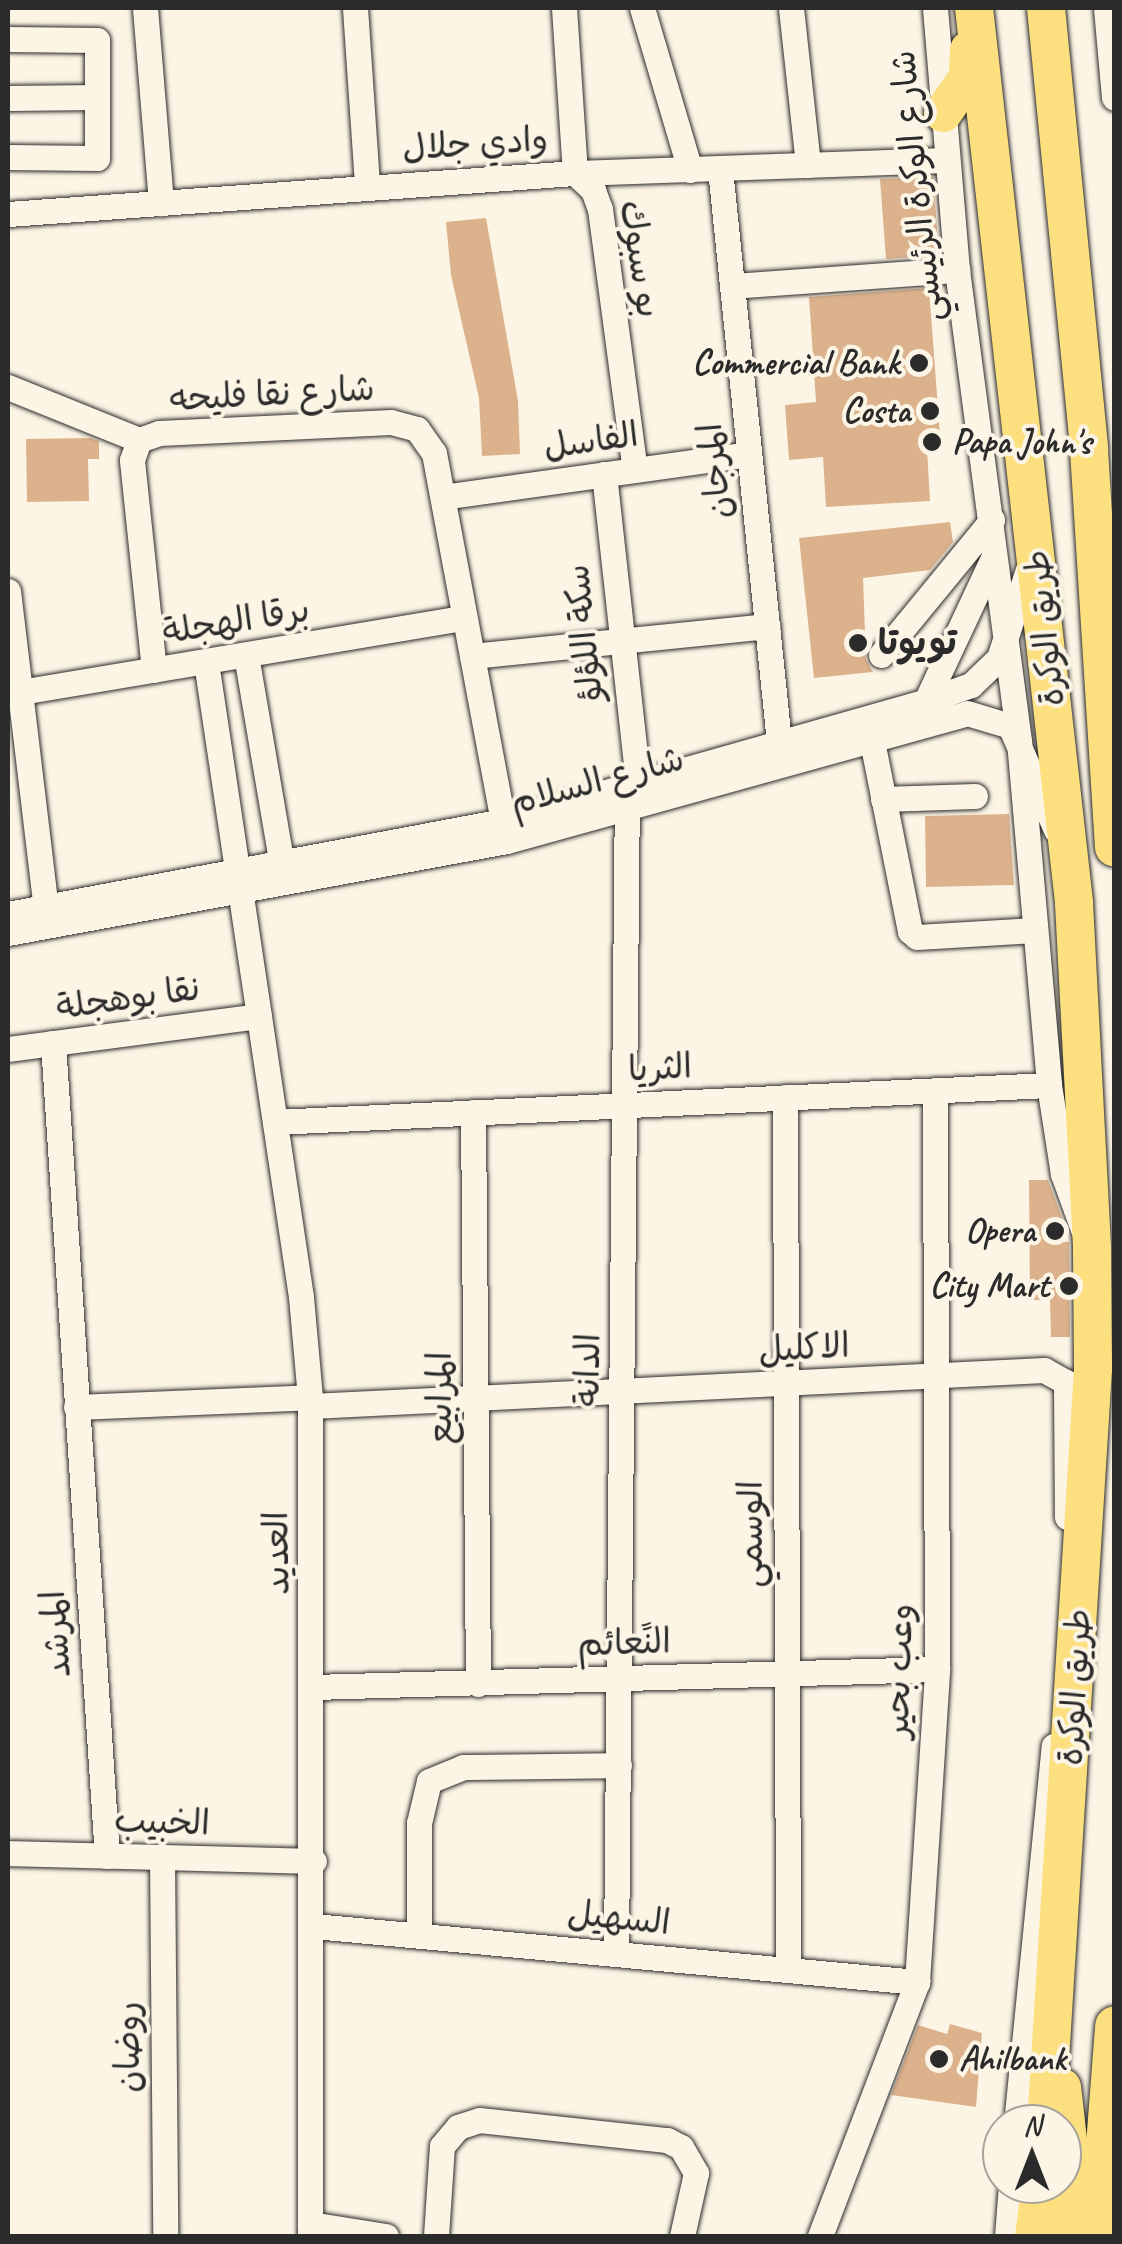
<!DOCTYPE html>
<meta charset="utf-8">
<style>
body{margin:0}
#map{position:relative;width:1122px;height:2244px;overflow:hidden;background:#fcf5e5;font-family:Caveat,"Playpen Sans Arabic",sans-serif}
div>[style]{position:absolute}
.building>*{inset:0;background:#dcb28d}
.roads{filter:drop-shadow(0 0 2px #2b2b2b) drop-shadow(0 0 2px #2b2b2b)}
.minor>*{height:25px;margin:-12.5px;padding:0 12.5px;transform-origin:12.5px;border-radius:12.5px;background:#fcf5e5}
.highway>*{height:38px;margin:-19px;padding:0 19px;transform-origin:19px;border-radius:19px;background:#fce080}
.dots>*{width:28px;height:28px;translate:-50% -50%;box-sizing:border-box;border:5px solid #fcf5e5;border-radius:50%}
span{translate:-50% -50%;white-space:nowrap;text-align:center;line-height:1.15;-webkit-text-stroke:8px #fcf5e5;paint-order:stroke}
.street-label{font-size:35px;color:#2b2b2b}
.poi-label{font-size:35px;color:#2b2b2b;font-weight:700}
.right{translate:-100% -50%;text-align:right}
.left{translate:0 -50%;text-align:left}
.frame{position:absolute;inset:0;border:10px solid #2b2b2b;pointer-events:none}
.north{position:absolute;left:982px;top:2104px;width:100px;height:100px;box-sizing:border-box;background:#fcf5e5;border:2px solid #a8a49b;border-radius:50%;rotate:0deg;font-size:28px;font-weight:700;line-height:40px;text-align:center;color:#2b2b2b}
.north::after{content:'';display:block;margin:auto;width:35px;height:45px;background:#2b2b2b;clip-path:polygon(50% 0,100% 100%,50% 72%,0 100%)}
</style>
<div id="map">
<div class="building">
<div style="clip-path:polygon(933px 177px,939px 255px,886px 259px,880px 179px)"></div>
<div style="clip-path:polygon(486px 218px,518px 401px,520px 454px,482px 456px,479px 398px,451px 275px,446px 222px)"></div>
<div style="clip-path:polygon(929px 288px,941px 448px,927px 449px,930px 501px,826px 507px,823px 457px,789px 460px,785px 405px,816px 402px,809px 297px)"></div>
<div style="clip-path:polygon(90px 438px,99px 441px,99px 459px,88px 459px,89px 501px,27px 502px,26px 439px)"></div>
<div style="clip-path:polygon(950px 522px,953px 542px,930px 570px,863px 578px,866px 660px,873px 672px,814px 678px,799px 538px)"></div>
<div style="clip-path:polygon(1009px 814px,1014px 885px,926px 887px,925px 816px)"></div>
<div style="clip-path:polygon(1029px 1180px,1048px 1180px,1062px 1218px,1062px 1242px,1069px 1242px,1070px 1337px,1051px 1337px,1050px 1300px,1030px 1300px)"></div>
<div style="clip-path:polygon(950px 2024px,982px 2033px,976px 2107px,891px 2095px,918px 2025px,947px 2034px)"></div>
</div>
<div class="roads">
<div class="minor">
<div style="left:145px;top:8px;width:196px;rotate:85.3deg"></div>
<div style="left:355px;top:8px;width:178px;rotate:86.1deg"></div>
<div style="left:564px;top:8px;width:165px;rotate:86.2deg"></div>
<div style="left:575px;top:173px;width:25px;rotate:43deg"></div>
<div style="left:593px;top:190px;width:20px;rotate:70deg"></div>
<div style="left:600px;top:209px;width:263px;rotate:82.4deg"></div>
<div style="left:642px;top:8px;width:169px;rotate:73.5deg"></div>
<div style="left:791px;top:8px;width:158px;rotate:83.8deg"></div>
<div style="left:935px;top:8px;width:263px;rotate:85.2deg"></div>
<div style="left:957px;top:270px;width:475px;rotate:82.5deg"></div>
<div style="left:1019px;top:741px;width:345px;rotate:85deg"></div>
<div style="left:1049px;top:1085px;width:90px;rotate:81.1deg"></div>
<div style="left:1063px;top:1174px;width:62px;rotate:70.1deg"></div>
<div style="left:1106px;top:8px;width:90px;rotate:84.9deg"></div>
<div style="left:8px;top:39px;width:89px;rotate:0.6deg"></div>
<div style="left:97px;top:40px;width:118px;rotate:90deg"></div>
<div style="left:97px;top:158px;width:89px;rotate:-179.4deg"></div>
<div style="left:8px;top:98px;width:89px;rotate:-0.6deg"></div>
<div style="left:720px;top:169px;width:595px;rotate:84.12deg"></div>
<div style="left:8px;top:214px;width:568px;rotate:-4.14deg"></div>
<div style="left:575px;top:173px;width:372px;rotate:-2deg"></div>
<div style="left:732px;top:286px;width:226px;rotate:-4.1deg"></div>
<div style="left:8px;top:387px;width:141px;rotate:22deg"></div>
<div style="left:604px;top:474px;width:312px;rotate:83.7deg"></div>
<div style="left:443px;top:497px;width:309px;rotate:-8deg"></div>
<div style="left:8px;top:591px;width:331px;rotate:83.2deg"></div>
<div style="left:246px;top:655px;width:213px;rotate:80.3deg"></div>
<div style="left:881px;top:655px;width:175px;rotate:-50.6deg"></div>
<div style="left:472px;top:656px;width:297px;rotate:-5.8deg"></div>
<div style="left:206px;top:662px;width:642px;rotate:81.49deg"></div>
<div style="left:301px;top:1297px;width:100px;rotate:84.9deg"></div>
<div style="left:310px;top:1397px;width:839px;rotate:90deg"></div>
<div style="left:154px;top:670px;width:211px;rotate:-96deg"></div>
<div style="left:132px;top:460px;width:21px;rotate:-71deg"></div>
<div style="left:139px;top:440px;width:21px;rotate:-19deg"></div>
<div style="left:159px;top:433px;width:232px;rotate:-2.7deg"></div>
<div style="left:391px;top:422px;width:27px;rotate:15deg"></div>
<div style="left:417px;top:429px;width:29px;rotate:55deg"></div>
<div style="left:434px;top:453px;width:374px;rotate:79.4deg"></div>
<div style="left:20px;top:692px;width:450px;rotate:-9.5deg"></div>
<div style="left:926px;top:701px;width:158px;rotate:-64.9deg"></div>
<div style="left:872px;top:741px;width:194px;rotate:78.7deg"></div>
<div style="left:910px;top:931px;width:9px;rotate:41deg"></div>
<div style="left:917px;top:937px;width:118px;rotate:-3.4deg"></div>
<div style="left:883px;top:799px;width:92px;rotate:-1.9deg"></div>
<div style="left:8px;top:914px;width:504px;rotate:-10.64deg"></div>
<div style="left:503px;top:821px;width:440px;rotate:-15.8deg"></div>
<div style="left:926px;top:701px;width:48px;rotate:-19.6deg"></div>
<div style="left:971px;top:685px;width:39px;rotate:-44deg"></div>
<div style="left:999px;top:658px;width:103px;rotate:-71.9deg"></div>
<div style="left:8px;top:933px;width:507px;rotate:-10.45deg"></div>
<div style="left:507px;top:841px;width:477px;rotate:-15.5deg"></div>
<div style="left:967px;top:713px;width:45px;rotate:16.8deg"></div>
<div style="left:1010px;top:726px;width:114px;rotate:66.1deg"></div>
<div style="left:53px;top:1043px;width:815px;rotate:86.2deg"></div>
<div style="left:8px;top:1049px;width:253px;rotate:-7.5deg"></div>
<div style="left:785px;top:1097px;width:873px;rotate:89.8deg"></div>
<div style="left:473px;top:1112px;width:572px;rotate:89.5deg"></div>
<div style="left:275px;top:1122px;width:775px;rotate:-2.74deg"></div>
<div style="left:311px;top:1406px;width:734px;rotate:-2.81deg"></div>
<div style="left:1044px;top:1370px;width:25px;rotate:29deg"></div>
<div style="left:1066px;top:1382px;width:135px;rotate:89.6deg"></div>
<div style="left:76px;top:1407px;width:234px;rotate:-2.4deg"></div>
<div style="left:313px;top:1687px;width:624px;rotate:-1.65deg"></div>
<div style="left:8px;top:1853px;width:306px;rotate:1.5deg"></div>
<div style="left:162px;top:1857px;width:379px;rotate:89.5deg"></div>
<div style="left:314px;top:1926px;width:606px;rotate:5.31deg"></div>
<div style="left:419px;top:1933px;width:110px;rotate:-90deg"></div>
<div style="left:419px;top:1823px;width:43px;rotate:-76.6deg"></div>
<div style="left:429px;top:1781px;width:37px;rotate:-22deg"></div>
<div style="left:463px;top:1767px;width:156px;rotate:-0.7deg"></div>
<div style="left:616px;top:1953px;width:1166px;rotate:-89.46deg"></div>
<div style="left:1016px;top:2124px;width:380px;rotate:-84.3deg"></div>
<div style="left:310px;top:2224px;width:77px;rotate:9deg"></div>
<div style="left:436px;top:2236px;width:90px;rotate:-86.2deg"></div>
<div style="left:442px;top:2146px;width:25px;rotate:-50deg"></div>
<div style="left:458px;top:2127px;width:22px;rotate:-18deg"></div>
<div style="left:479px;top:2120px;width:189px;rotate:6.1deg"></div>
<div style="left:667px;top:2140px;width:16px;rotate:27deg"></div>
<div style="left:681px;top:2147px;width:30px;rotate:60deg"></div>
<div style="left:696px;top:2173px;width:65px;rotate:102.5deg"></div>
<div style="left:820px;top:2236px;width:272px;rotate:-69.1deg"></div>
<div style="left:917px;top:1982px;width:314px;rotate:-86.3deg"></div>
<div style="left:937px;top:1669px;width:579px;rotate:-90.2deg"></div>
<div style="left:1007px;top:2236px;width:52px;rotate:-85.6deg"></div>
</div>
<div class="highway">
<div style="left:974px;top:8px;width:901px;rotate:83.62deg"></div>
<div style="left:1074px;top:903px;width:347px;rotate:87deg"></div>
<div style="left:1092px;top:1250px;width:119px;rotate:89.5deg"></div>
<div style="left:1093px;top:1369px;width:756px;rotate:93.56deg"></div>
<div style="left:1046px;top:8px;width:444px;rotate:84.4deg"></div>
<div style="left:1089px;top:450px;width:398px;rotate:86.4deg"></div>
<div style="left:943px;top:113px;width:44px;rotate:-55.2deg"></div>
<div style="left:968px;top:77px;width:27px;rotate:-88deg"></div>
<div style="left:1034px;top:2236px;width:52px;rotate:-82.3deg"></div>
<div style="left:1061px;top:2236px;width:87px;rotate:-84.7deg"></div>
<div style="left:1069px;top:2149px;width:62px;rotate:-96.4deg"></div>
<div style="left:1098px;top:2236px;width:211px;rotate:-85.6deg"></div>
</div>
</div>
<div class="dots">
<div style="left:919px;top:363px;background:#2b2b2b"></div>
<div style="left:930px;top:411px;background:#2b2b2b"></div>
<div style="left:932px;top:442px;background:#2b2b2b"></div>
<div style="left:858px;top:643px;background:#2b2b2b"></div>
<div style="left:1055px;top:1231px;background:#2b2b2b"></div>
<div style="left:1069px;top:1286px;background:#2b2b2b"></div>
<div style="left:939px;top:2059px;background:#2b2b2b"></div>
</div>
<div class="street-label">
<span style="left:475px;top:144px;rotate:-4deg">وادي جلال</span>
<span style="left:917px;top:186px;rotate:-96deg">شارع الوكرة الرئيسي</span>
<span style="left:640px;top:259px;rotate:81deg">بو سبوك</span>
<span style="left:272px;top:394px;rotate:-3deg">شارع نقا فليحه</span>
<span style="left:591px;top:441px;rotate:-8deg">الفاسل</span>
<span style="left:715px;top:471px;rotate:-96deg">المرجان</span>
<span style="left:236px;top:621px;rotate:-9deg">برقا الهجلة</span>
<span style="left:1045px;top:628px;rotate:-96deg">طريق الوكرة</span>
<span style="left:584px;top:633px;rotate:-96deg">سكة اللؤلؤ</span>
<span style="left:597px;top:781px;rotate:-15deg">شارع السلام</span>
<span style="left:128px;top:998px;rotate:-8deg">نقا بوهجلة</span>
<span style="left:660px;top:1068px;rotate:-3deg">الثريا</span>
<span style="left:804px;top:1348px;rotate:-3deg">الاكليل</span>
<span style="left:588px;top:1370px;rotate:-89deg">الدانة</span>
<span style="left:440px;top:1398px;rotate:-90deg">المرابيع</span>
<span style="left:751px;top:1534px;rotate:-90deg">الوسمي</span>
<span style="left:277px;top:1553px;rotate:-91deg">العديد</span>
<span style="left:56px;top:1634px;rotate:-94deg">المرشد</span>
<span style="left:624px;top:1643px;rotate:-2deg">النًعائم</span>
<span style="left:899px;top:1671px;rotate:-88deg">وعب بحير</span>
<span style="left:1075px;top:1687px;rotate:-87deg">طريق الوكرة</span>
<span style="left:162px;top:1822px;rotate:2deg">الخبيب</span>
<span style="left:619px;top:1918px;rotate:6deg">السهيل</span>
<span style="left:128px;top:2047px;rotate:-90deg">روضان</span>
</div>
<div class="poi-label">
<span class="right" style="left:899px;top:363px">Commercial Bank</span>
<span class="right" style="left:910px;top:411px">Costa</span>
<span class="left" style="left:952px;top:442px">Papa John's</span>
<span class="left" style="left:878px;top:643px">تويوتا</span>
<span class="right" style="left:1035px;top:1231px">Opera</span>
<span class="right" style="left:1049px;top:1286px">City Mart</span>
<span class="left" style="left:959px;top:2059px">Ahilbank</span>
</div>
<div class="frame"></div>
<div class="north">N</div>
</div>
